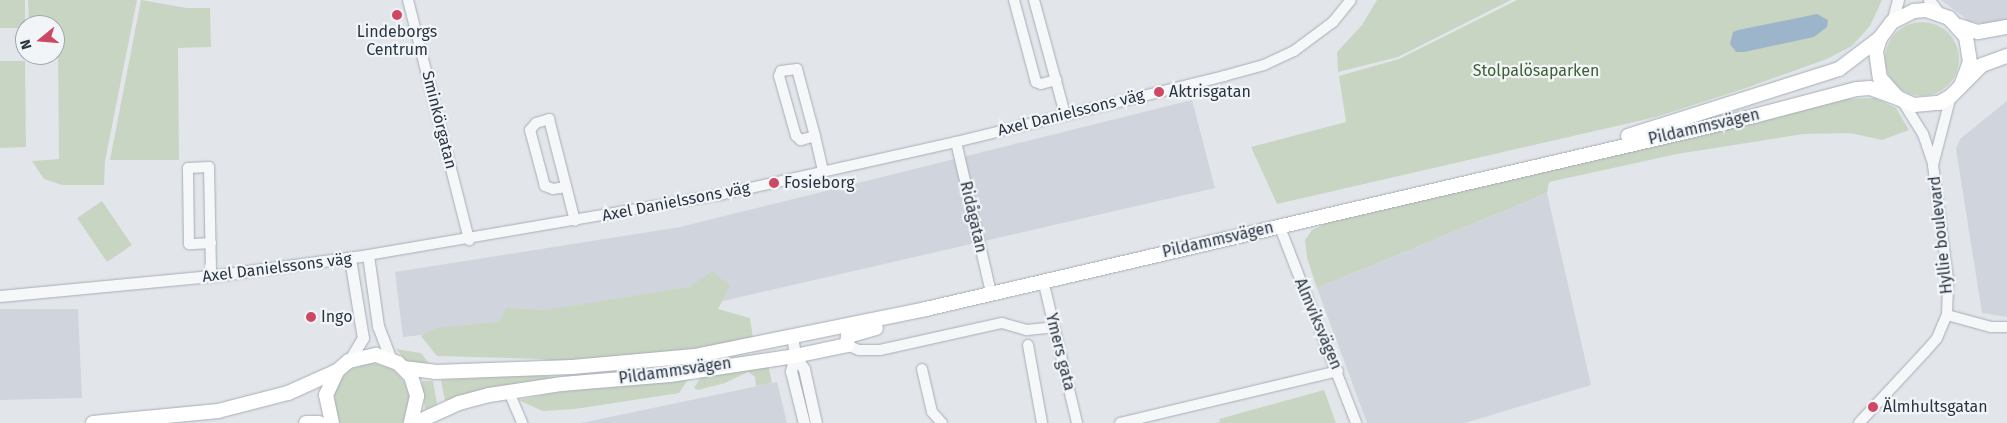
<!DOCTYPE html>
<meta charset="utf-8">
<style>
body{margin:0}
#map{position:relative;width:2007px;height:423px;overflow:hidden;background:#e2e6eb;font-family:"Fira Sans",sans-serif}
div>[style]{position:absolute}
.built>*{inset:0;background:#d0d5dd}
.green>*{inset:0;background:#c9d5c3}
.round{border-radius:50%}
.water>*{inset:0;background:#9db5ca}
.roads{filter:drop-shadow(0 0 1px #a7adb5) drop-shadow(0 0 1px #a7adb5)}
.minor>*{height:10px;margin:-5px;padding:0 5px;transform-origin:5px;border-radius:5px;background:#f5f7f9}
.tertiary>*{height:11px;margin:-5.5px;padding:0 5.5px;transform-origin:5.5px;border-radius:5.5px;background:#f5f7f9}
.secondary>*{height:14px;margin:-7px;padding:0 7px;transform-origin:7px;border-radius:7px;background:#fff}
.dots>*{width:14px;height:14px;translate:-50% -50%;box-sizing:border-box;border:2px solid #f2f5f8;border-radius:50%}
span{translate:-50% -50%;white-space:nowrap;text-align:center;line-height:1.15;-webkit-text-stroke:4.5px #f2f5f8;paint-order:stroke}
.poi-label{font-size:16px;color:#2a3443}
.left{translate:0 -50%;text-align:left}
.park-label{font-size:16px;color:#415f37}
.street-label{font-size:16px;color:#2a3443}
.north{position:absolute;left:15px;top:15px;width:50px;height:50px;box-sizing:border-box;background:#f2f5f8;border:1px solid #a2a8b0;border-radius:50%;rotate:253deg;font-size:14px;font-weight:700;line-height:20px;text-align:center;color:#2a3443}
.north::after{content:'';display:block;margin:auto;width:18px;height:22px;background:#cf4863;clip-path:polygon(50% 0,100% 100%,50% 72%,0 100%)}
</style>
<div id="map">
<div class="built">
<div style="clip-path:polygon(1941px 0,2007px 0,2007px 20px,1987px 24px,1969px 21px)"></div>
<div style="clip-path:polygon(1192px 100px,1215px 188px,710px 304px,403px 337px,395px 272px,680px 227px)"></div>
<div style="clip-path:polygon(2007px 101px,2007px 317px,1982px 313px,1956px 149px,1960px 139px)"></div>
<div style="clip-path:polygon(1547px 193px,1591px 385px,1465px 423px,1367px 423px,1317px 288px)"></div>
<div style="clip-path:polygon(0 309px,78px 309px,82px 398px,0 400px)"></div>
<div style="clip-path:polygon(777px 382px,787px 423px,581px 423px)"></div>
</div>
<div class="green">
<div style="clip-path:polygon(0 0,25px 0,25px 28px,0 28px)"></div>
<div style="clip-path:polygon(28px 0,137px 0,105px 161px,104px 185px,62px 185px,44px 179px,32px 161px,59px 159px,58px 47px,55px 47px,55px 25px,29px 25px)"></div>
<div style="clip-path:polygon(141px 0,187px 8px,210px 8px,211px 47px,178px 48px,179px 160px,110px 160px)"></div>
<div style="clip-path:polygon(1377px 0,1511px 0,1398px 57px,1338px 72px,1337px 52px,1362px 25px)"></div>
<div style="clip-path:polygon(1517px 0,1882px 0,1870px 26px,1852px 46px,1827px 59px,1743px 89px,1656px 117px,1277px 204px,1251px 147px,1346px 122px,1339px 76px,1399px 59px)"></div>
<div class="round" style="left:1885px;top:22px;width:74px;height:74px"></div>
<div style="clip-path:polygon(0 61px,25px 61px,26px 147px,0 148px)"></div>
<div style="clip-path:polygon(1875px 98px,1896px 108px,1909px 130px,1882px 140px,1850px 133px,1804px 134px,1677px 154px,1549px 182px,1547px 193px,1317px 288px,1307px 258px,1305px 240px,1312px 230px,1333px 220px,1844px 99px)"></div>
<div style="clip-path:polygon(102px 201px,132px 245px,107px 262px,77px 218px)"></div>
<div style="clip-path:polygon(712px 271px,730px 286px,718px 309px,750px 318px,753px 338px,694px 350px,574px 365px,541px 359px,437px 356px,421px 336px,436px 328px,499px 322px,506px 308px,545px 310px,689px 287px)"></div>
<div style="clip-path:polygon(396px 349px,421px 353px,431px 366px,407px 362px)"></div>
<div style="clip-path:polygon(370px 362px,393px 369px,404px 381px,410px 397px,403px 423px,340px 423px,336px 415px,333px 404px,337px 383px,349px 370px)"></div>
<div style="clip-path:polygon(768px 364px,772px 383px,756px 386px,755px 377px,748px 372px,725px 383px,698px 390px,694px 388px,701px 377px)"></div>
<div style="clip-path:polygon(540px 375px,559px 378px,479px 391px,445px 401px,441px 380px)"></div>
<div style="clip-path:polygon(689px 378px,679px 393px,575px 409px,543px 411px,518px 400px,557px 392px)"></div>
<div style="clip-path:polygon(422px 381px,433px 381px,437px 404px,425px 410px)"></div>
<div style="clip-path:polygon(1324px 390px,1336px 423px,1214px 423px,1220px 422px,1219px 419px)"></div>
</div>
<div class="water">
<div style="clip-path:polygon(1817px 14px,1828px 20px,1827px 27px,1814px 37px,1744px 52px,1736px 52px,1730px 44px,1733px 32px,1738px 30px)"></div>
</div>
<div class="roads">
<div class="minor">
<div style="left:408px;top:0;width:248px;rotate:75.7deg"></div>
<div style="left:1014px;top:0;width:85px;rotate:75deg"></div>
<div style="left:1036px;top:82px;width:5px;rotate:22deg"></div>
<div style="left:1041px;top:84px;width:16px;rotate:-15deg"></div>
<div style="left:1034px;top:0;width:118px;rotate:74.8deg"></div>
<div style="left:1903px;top:102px;width:38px;rotate:58deg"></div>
<div style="left:1923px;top:134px;width:31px;rotate:71deg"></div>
<div style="left:815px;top:136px;width:15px;rotate:164deg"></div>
<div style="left:801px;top:140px;width:6px;rotate:-141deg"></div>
<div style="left:796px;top:136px;width:62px;rotate:-105.8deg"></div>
<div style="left:779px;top:76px;width:5px;rotate:-68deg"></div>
<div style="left:781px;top:71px;width:16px;rotate:-7deg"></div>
<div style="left:797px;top:69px;width:69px;rotate:75deg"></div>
<div style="left:815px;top:136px;width:37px;rotate:77deg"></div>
<div style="left:956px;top:142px;width:155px;rotate:76.9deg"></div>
<div style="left:566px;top:187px;width:13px;rotate:171deg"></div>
<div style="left:553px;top:189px;width:9px;rotate:-159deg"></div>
<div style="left:545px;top:186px;width:58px;rotate:-105deg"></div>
<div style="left:530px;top:130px;width:9px;rotate:-49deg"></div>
<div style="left:536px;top:123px;width:14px;rotate:-17deg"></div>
<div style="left:549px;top:119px;width:105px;rotate:75.7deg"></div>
<div style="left:1279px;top:225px;width:212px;rotate:68.7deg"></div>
<div style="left:211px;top:243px;width:22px;rotate:177deg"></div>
<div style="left:189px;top:244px;width:76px;rotate:-90.8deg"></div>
<div style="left:188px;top:168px;width:21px;rotate:-3deg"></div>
<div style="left:209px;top:167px;width:109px;rotate:88.9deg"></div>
<div style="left:368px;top:255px;width:356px;rotate:-9.7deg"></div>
<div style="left:719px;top:195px;width:243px;rotate:-12.6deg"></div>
<div style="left:956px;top:142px;width:276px;rotate:-13.8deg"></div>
<div style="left:1224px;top:76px;width:41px;rotate:-15.4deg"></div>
<div style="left:1264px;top:65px;width:33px;rotate:-25deg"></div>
<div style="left:1294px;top:51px;width:49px;rotate:-36.6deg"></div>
<div style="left:1333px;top:22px;width:28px;rotate:-51deg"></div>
<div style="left:1043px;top:280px;width:147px;rotate:76.6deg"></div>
<div style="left:1947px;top:315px;width:46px;rotate:15.3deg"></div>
<div style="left:1991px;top:327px;width:16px"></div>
<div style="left:847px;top:345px;width:13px;rotate:23deg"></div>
<div style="left:859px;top:350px;width:21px"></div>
<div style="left:880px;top:350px;width:125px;rotate:-12.5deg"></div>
<div style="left:1002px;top:323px;width:26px;rotate:16deg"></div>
<div style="left:1027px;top:330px;width:27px;rotate:-6deg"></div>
<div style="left:1028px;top:345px;width:79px;rotate:79.8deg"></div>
<div style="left:922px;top:369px;width:44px;rotate:76.9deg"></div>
<div style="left:932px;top:412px;width:15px;rotate:48deg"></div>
<div style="left:509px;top:392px;width:34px;rotate:67deg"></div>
<div style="left:1120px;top:423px;width:224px;rotate:-13.4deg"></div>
<div style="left:1859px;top:423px;width:97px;rotate:-47.1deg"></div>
<div style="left:1925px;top:352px;width:18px;rotate:-49deg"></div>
<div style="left:1937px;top:338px;width:25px;rotate:-67deg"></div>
<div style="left:1947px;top:315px;width:36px;rotate:-88deg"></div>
<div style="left:1948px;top:279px;width:115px;rotate:-97.5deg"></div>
<div style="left:1933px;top:165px;width:71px;rotate:-75.4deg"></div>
</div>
<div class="tertiary">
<div style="left:1929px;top:0;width:15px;rotate:53deg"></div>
<div style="left:1892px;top:22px;width:23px;rotate:-75deg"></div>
<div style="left:0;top:296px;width:212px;rotate:-5.4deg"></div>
<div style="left:211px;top:276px;width:158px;rotate:-7.6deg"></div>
<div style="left:368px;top:255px;width:72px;rotate:82deg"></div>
<div style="left:378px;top:326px;width:34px;rotate:69deg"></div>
<div style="left:792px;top:336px;width:20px;rotate:81deg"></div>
<div style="left:795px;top:356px;width:16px;rotate:105deg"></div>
<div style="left:791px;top:371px;width:54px;rotate:76deg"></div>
<div style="left:795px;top:356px;width:16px;rotate:55deg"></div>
<div style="left:804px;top:369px;width:55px;rotate:77.5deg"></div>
<div style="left:349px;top:361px;width:27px;rotate:-59deg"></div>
<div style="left:363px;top:338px;width:80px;rotate:-99.3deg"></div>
</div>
<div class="secondary">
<div style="left:1959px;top:26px;width:20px;rotate:18deg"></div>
<div style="left:1978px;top:32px;width:29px;rotate:-10deg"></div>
<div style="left:1880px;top:38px;width:14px;rotate:107deg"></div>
<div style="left:1876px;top:51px;width:27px;rotate:82deg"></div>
<div style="left:1880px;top:78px;width:27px;rotate:48deg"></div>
<div style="left:1898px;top:98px;width:17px;rotate:24deg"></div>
<div style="left:1914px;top:105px;width:25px;rotate:-5deg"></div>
<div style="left:1939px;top:103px;width:14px;rotate:-30deg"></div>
<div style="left:1951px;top:96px;width:44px;rotate:-45deg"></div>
<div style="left:1982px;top:65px;width:27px;rotate:-20deg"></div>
<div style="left:1628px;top:136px;width:221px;rotate:-17.6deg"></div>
<div style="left:1839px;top:69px;width:51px;rotate:-37.1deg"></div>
<div style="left:1880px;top:38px;width:20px;rotate:-53deg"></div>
<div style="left:1892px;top:22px;width:25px;rotate:-27deg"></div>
<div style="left:1914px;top:11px;width:12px;rotate:-5deg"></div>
<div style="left:1926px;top:10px;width:24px;rotate:19deg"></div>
<div style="left:1949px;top:18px;width:25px;rotate:48deg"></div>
<div style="left:1966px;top:37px;width:25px;rotate:81deg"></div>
<div style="left:1970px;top:62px;width:26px;rotate:111deg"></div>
<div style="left:404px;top:368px;width:31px;rotate:7deg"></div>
<div style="left:435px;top:372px;width:137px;rotate:-2.1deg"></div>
<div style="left:572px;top:367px;width:123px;rotate:-5.1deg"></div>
<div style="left:695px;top:356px;width:236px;rotate:-11.5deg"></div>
<div style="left:926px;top:309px;width:850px;rotate:-13.12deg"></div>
<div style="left:1754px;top:116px;width:106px;rotate:-14.7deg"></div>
<div style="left:1857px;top:89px;width:13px;rotate:-4deg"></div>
<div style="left:1870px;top:88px;width:30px;rotate:20deg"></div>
<div style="left:93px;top:423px;width:126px;rotate:-5.5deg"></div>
<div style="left:218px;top:411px;width:72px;rotate:-14.4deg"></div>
<div style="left:288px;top:393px;width:54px;rotate:-24.2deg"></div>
<div style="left:306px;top:423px;width:13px"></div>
<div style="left:332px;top:423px;width:29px;rotate:-102deg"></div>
<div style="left:326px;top:395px;width:26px;rotate:-65deg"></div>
<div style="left:337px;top:371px;width:16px;rotate:-40deg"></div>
<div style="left:349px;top:361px;width:28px;rotate:-13deg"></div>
<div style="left:376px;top:355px;width:23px;rotate:20deg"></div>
<div style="left:398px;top:363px;width:18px;rotate:45deg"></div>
<div style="left:411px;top:376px;width:21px;rotate:73deg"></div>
<div style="left:417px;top:396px;width:28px;rotate:103deg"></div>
<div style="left:415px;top:423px;width:48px;rotate:-24.4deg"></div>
<div style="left:459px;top:403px;width:31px;rotate:-15deg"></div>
<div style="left:489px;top:395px;width:74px;rotate:-8.6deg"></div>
<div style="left:562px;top:384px;width:108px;rotate:-4.8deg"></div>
<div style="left:670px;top:375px;width:126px;rotate:-8.6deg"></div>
<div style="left:795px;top:356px;width:53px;rotate:-11.9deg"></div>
<div style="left:847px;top:345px;width:9px;rotate:-84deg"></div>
<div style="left:848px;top:336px;width:29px;rotate:-16deg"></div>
</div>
</div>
<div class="dots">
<div style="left:397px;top:15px;background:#cf4863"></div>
<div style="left:1159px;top:92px;background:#cf4863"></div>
<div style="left:774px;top:183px;background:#cf4863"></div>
<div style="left:311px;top:317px;background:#cf4863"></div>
<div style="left:1873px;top:407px;background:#cf4863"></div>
</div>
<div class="poi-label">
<span style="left:397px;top:41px">Lindeborgs<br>Centrum</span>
<span class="left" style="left:1169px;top:92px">Aktrisgatan</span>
<span class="left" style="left:784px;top:183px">Fosieborg</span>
<span class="left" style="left:321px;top:317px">Ingo</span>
<span class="left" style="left:1883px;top:407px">Älmhultsgatan</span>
</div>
<div class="park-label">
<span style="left:1536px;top:71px">Stolpalösaparken</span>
</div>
<div class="street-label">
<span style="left:1071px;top:113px;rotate:-14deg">Axel Danielssons väg</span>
<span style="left:439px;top:120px;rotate:76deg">Sminkörgatan</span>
<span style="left:1704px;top:127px;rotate:-13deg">Pildammsvägen</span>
<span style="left:676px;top:202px;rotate:-11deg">Axel Danielssons väg</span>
<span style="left:973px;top:217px;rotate:77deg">Ridågatan</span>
<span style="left:1941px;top:235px;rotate:-96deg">Hyllie boulevard</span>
<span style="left:1218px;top:240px;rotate:-13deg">Pildammsvägen</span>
<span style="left:277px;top:268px;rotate:-7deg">Axel Danielssons väg</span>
<span style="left:1318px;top:324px;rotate:67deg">Almviksvägen</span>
<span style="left:1060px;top:352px;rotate:76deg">Ymers gata</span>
<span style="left:675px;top:371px;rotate:-8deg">Pildammsvägen</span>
</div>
<div class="north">N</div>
</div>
